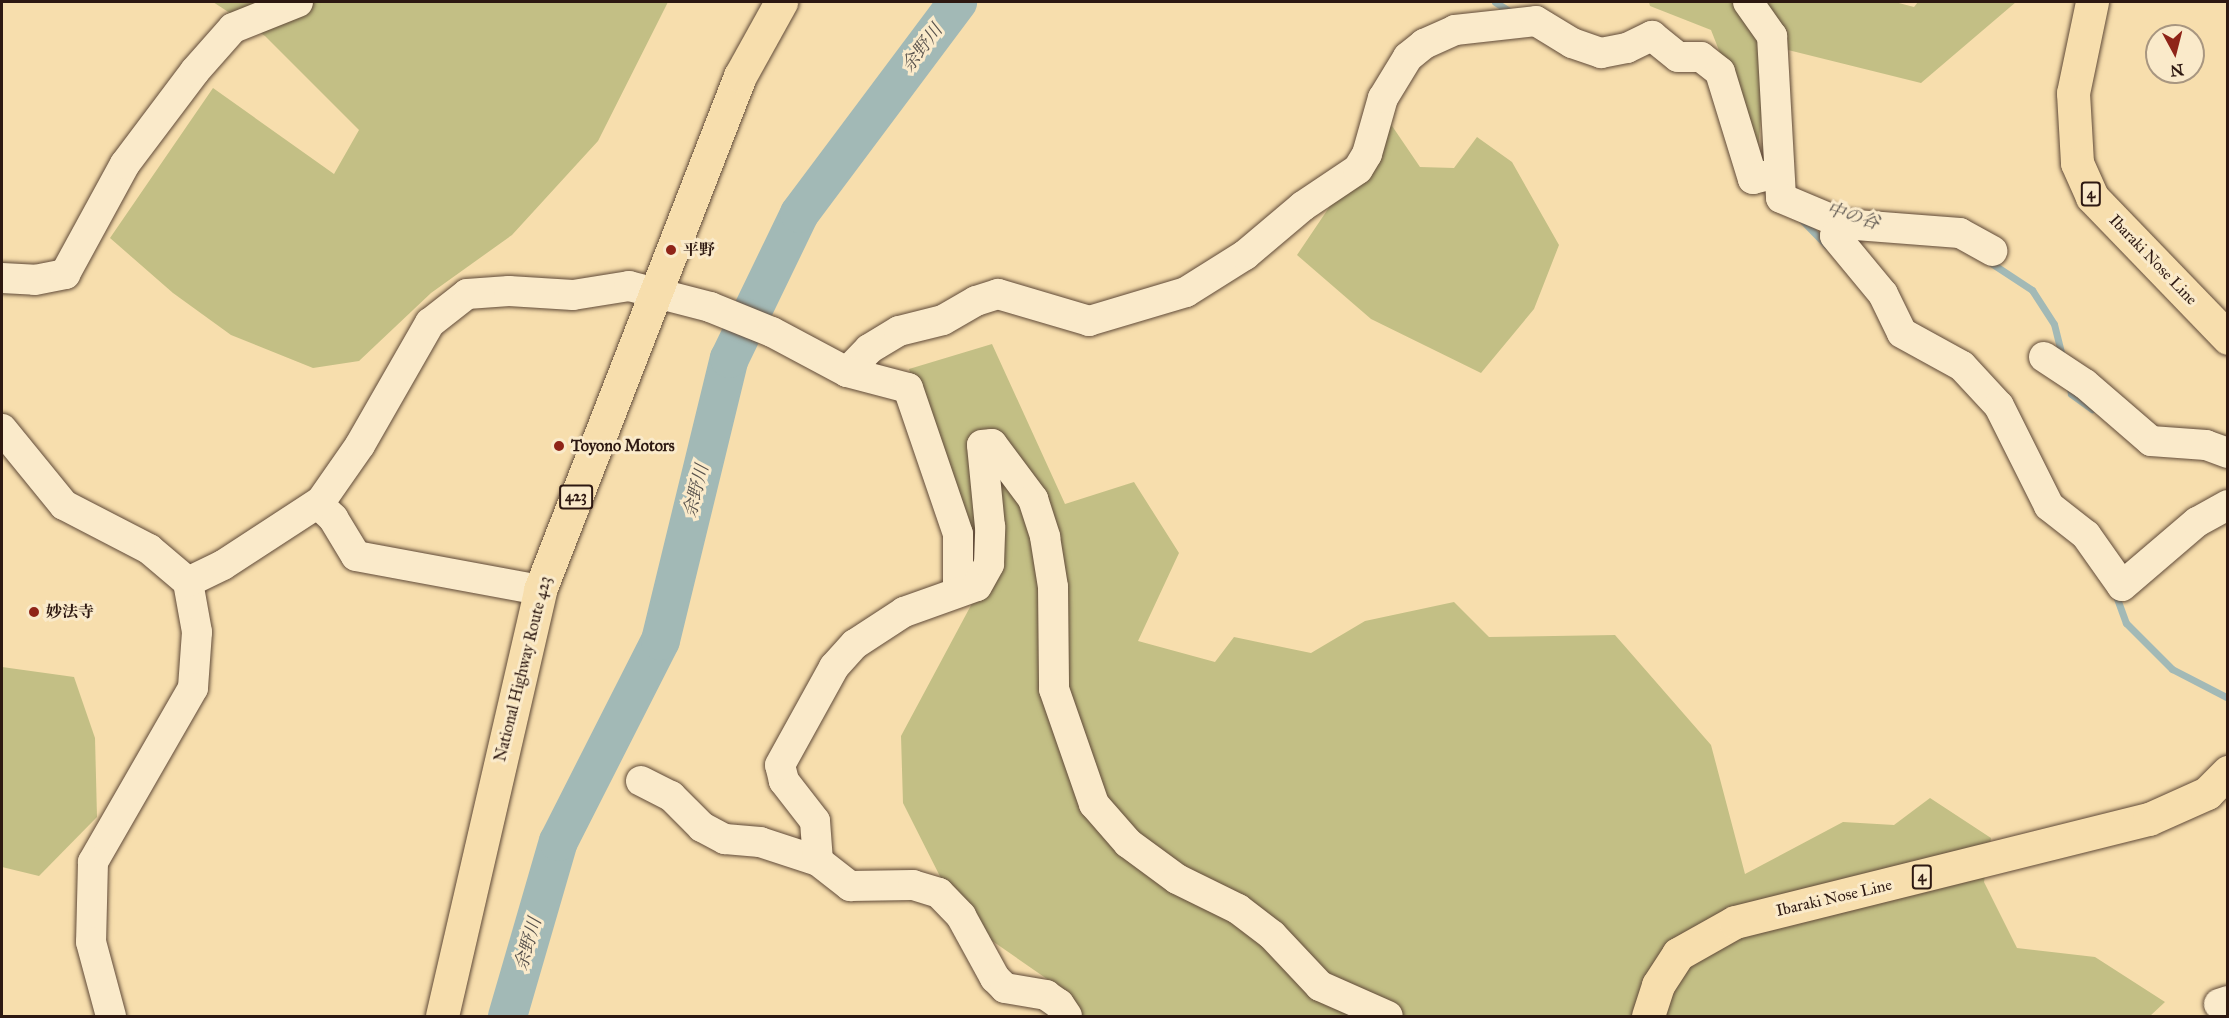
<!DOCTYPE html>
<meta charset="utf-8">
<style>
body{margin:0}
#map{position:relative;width:2229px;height:1018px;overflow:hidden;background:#f7dead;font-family:"IM FELL Great Primer","Noto Serif JP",serif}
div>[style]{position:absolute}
.green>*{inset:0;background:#c3bf85}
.stream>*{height:7px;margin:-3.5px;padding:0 3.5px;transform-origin:3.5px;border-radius:3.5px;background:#a2b9b6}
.river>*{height:39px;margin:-19.5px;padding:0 19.5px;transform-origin:19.5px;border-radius:19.5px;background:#a2b9b6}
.roads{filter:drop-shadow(0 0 2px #604a38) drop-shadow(0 0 2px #604a38)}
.minor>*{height:30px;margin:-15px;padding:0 15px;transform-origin:15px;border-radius:15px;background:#faeaca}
.major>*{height:33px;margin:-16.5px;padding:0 16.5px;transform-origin:16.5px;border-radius:16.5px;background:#f7dead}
.highway>*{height:33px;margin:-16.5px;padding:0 16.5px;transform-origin:16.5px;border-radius:16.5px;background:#f7dead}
.dots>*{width:16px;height:16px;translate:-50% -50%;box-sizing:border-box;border:3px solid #faeaca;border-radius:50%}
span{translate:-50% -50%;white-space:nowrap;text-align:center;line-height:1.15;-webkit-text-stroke:6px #faeaca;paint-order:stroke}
.shield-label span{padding:2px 4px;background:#faeaca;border:2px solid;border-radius:4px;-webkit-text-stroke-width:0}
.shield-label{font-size:15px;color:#2d1811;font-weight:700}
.poi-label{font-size:16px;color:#2d1811;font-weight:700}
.left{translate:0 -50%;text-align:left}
.street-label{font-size:16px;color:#2d1811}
.water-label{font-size:18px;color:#56504b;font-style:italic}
.frame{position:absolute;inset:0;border:3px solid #2d1811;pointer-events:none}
.north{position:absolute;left:2145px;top:24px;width:60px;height:60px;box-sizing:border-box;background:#faeaca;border:2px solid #a89680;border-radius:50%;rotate:173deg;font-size:16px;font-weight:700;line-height:24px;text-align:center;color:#2d1811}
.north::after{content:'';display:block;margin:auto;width:21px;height:27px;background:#8f2418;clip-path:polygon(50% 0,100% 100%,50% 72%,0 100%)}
</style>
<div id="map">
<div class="green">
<div style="clip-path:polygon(213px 2px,668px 2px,598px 141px,512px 235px,431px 293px,359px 361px,313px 368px,231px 335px,173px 293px,110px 238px,213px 88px,334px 174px,359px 130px,265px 36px)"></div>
<div style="clip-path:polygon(1649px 2px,1895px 2px,1914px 7px,1918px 2px,2016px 2px,1921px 83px,1768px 45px,1758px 150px,1711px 30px,1650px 6px)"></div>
<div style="clip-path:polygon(1388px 120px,1420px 167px,1454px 168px,1477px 137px,1512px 162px,1559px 245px,1534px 309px,1481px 373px,1371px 319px,1297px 255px)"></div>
<div style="clip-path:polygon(992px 344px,1065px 504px,1134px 482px,1179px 553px,1138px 641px,1215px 662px,1234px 637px,1311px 653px,1365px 621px,1454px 602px,1489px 637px,1615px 635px,1711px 745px,1745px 874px,1843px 822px,1894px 825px,1930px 798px,1991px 838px,1984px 882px,2017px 948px,2095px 957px,2165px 1002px,2150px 1016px,1078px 1016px,1060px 988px,962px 920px,903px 803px,901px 736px,984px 581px,909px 369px)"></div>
<div style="clip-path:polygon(2px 667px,74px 677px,95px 738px,97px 817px,39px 876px,2px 867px)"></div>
</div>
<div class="stream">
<div style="left:1495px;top:2px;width:22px;rotate:32deg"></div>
<div style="left:1801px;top:219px;width:37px;rotate:46deg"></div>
<div style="left:1988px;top:261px;width:53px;rotate:33.4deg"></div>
<div style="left:2032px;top:290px;width:40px;rotate:57.1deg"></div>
<div style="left:2054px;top:324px;width:34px;rotate:76deg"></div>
<div style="left:2069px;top:385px;width:9px;rotate:77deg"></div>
<div style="left:2071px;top:394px;width:26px;rotate:36deg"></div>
<div style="left:2115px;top:593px;width:32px;rotate:70deg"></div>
<div style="left:2126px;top:623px;width:65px;rotate:45deg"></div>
<div style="left:2172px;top:669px;width:63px;rotate:27.4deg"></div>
</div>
<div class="river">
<div style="left:507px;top:1016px;width:182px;rotate:-73.8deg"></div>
<div style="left:558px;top:841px;width:225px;rotate:-63.1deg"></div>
<div style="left:660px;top:640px;width:290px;rotate:-76.3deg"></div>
<div style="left:729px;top:358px;width:161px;rotate:-64.2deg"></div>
<div style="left:799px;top:213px;width:264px;rotate:-53.2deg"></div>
</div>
<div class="roads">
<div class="minor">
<div style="left:1748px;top:2px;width:42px;rotate:54.8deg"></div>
<div style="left:1772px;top:36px;width:162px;rotate:86.8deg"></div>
<div style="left:1781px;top:198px;width:67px;rotate:22.8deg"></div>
<div style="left:1843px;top:224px;width:117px;rotate:4.4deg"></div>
<div style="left:1960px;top:233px;width:37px;rotate:29deg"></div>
<div style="left:1843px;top:224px;width:14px;rotate:124deg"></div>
<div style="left:1835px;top:236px;width:75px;rotate:50.4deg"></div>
<div style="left:1883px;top:294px;width:43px;rotate:64deg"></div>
<div style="left:1902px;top:333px;width:68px;rotate:28.8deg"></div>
<div style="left:1962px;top:366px;width:54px;rotate:47.2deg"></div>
<div style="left:1999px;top:406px;width:112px;rotate:63.4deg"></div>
<div style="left:2049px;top:506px;width:47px;rotate:38.1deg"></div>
<div style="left:2086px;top:535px;width:62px;rotate:54.8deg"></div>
<div style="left:2122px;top:586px;width:99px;rotate:-40.5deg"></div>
<div style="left:2197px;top:522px;width:35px;rotate:-29deg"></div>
<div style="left:2px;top:278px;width:33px;rotate:3deg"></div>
<div style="left:35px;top:280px;width:31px;rotate:-11deg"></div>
<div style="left:65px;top:274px;width:125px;rotate:-61.4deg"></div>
<div style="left:125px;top:164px;width:116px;rotate:-53deg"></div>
<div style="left:195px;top:71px;width:57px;rotate:-48.5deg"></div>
<div style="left:233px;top:28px;width:70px;rotate:-21.8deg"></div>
<div style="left:2044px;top:357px;width:49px;rotate:33.4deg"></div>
<div style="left:2085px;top:384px;width:87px;rotate:40.8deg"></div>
<div style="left:2151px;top:441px;width:55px;rotate:4.2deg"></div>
<div style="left:2206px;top:445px;width:23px;rotate:20deg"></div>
<div style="left:847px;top:372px;width:32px;rotate:-46deg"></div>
<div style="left:869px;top:349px;width:35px;rotate:-31deg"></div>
<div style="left:899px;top:331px;width:45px;rotate:-14deg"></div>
<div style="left:943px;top:320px;width:38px;rotate:-30deg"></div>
<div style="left:976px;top:301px;width:23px;rotate:-18deg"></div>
<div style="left:998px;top:294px;width:95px;rotate:16.5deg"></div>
<div style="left:1089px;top:321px;width:101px;rotate:-16.6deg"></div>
<div style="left:1186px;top:292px;width:70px;rotate:-32.1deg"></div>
<div style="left:1245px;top:255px;width:76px;rotate:-40.2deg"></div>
<div style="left:1303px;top:206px;width:66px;rotate:-33.9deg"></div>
<div style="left:1358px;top:169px;width:17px;rotate:-59deg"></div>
<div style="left:1367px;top:154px;width:58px;rotate:-74.1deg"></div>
<div style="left:1383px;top:98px;width:48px;rotate:-58.6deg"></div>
<div style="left:1408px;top:57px;width:21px;rotate:-39deg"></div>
<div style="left:1424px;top:44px;width:34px;rotate:-24deg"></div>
<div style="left:1455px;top:30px;width:81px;rotate:-6.3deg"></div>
<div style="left:1536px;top:21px;width:42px;rotate:31.4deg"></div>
<div style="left:1572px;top:43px;width:31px;rotate:19deg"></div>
<div style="left:1601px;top:53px;width:26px;rotate:-11deg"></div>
<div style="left:1627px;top:48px;width:28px;rotate:-26deg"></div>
<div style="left:1652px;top:36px;width:33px;rotate:39deg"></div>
<div style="left:1678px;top:57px;width:23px"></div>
<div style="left:1701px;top:57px;width:24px;rotate:38deg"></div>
<div style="left:1720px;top:72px;width:112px;rotate:72.9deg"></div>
<div style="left:1753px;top:179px;width:25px;rotate:-14deg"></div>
<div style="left:2px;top:429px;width:98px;rotate:50.8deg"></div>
<div style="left:64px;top:505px;width:96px;rotate:27.4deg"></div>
<div style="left:149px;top:549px;width:51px;rotate:40.2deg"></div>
<div style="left:188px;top:582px;width:51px;rotate:79.8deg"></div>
<div style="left:197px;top:632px;width:56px;rotate:94.1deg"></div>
<div style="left:193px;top:688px;width:201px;rotate:119.9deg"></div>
<div style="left:93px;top:862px;width:80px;rotate:91.4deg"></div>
<div style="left:91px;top:942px;width:77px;rotate:74.9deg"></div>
<div style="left:318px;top:504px;width:21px;rotate:43deg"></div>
<div style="left:333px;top:518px;width:44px;rotate:58.8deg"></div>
<div style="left:356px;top:556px;width:187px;rotate:10.5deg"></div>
<div style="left:188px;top:582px;width:39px;rotate:-26deg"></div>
<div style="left:223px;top:565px;width:117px;rotate:-33.1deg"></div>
<div style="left:321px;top:501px;width:68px;rotate:-55.1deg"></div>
<div style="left:360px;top:445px;width:141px;rotate:-60.2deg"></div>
<div style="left:430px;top:323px;width:47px;rotate:-38.1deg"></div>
<div style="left:467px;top:294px;width:42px;rotate:-4.1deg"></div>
<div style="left:509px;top:291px;width:64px;rotate:3.6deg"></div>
<div style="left:573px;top:295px;width:57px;rotate:-9.1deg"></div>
<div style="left:629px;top:286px;width:84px;rotate:14.5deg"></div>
<div style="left:710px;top:307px;width:67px;rotate:22deg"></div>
<div style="left:772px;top:332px;width:85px;rotate:28.1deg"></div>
<div style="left:847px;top:372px;width:63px;rotate:14.7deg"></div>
<div style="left:908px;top:388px;width:154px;rotate:71.1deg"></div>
<div style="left:958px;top:534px;width:58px;rotate:90deg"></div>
<div style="left:641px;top:781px;width:34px;rotate:27deg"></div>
<div style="left:671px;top:796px;width:44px;rotate:45deg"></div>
<div style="left:702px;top:827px;width:26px;rotate:28deg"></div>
<div style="left:725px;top:839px;width:35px;rotate:5deg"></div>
<div style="left:760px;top:842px;width:61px;rotate:18.1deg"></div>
<div style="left:818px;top:861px;width:41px;rotate:38deg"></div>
<div style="left:850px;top:886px;width:63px;rotate:-0.9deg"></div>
<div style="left:913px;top:885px;width:27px;rotate:17deg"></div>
<div style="left:939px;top:893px;width:32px;rotate:46deg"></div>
<div style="left:961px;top:916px;width:71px;rotate:61.3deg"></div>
<div style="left:995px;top:978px;width:14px;rotate:45deg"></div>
<div style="left:1005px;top:988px;width:42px;rotate:9.7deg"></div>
<div style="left:1046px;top:995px;width:16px;rotate:35deg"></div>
<div style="left:1059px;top:1004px;width:14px;rotate:56deg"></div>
<div style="left:818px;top:861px;width:40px;rotate:-94.3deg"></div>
<div style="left:815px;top:821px;width:51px;rotate:-127.8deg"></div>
<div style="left:784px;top:781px;width:16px;rotate:-104deg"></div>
<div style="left:780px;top:765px;width:112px;rotate:-61.1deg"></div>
<div style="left:834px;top:667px;width:31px;rotate:-48deg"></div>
<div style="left:855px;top:644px;width:59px;rotate:-33.1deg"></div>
<div style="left:904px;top:612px;width:77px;rotate:-19.6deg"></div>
<div style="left:977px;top:586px;width:25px;rotate:-61deg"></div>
<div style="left:989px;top:564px;width:37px;rotate:-88deg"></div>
<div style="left:990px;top:527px;width:82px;rotate:-95.6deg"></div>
<div style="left:982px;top:445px;width:10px;rotate:-6deg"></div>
<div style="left:992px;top:444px;width:69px;rotate:53.3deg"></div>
<div style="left:1033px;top:499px;width:40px;rotate:72deg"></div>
<div style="left:1045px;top:537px;width:51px;rotate:80.9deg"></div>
<div style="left:1053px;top:587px;width:102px;rotate:89.4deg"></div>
<div style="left:1054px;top:689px;width:122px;rotate:70.8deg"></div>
<div style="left:1094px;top:804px;width:52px;rotate:48.9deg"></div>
<div style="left:1128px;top:843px;width:61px;rotate:36.3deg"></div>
<div style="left:1177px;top:879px;width:68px;rotate:26.2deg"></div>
<div style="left:1238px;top:909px;width:43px;rotate:37.4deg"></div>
<div style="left:1272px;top:935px;width:70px;rotate:46.7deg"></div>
<div style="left:1320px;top:986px;width:74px;rotate:23.8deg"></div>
<div style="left:2219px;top:1004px;width:9px;rotate:-18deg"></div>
</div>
<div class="major">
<div style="left:2092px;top:2px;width:93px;rotate:101.8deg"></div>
<div style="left:2073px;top:93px;width:70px;rotate:86.7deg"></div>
<div style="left:2077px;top:163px;width:37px;rotate:66deg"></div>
<div style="left:2092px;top:197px;width:196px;rotate:46deg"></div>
<div style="left:1648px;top:1016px;width:33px;rotate:-72deg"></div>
<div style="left:1658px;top:985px;width:37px;rotate:-57deg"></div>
<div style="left:1678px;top:954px;width:65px;rotate:-29.3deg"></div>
<div style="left:1735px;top:922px;width:427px;rotate:-14deg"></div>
<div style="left:2149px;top:819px;width:64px;rotate:-24.1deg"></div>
<div style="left:2207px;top:793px;width:30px;rotate:-45deg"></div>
</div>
<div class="highway">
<div style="left:442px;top:1016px;width:437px;rotate:-77deg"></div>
<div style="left:540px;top:590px;width:552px;rotate:-68.74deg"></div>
<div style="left:740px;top:76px;width:85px;rotate:-61deg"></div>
</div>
</div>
<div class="dots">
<div style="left:671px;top:250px;background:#8f2418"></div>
<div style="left:559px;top:446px;background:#8f2418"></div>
<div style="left:34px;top:612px;background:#8f2418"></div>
</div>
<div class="shield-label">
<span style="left:2091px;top:194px">4</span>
<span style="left:576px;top:497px">423</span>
<span style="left:1922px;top:877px">4</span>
</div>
<div class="poi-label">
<span class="left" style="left:683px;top:250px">平野</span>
<span class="left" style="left:571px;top:446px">Toyono Motors</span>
<span class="left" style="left:46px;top:612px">妙法寺</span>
</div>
<div class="street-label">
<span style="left:2153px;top:260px;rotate:46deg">Ibaraki Nose Line</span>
<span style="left:523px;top:669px;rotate:-76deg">National Highway Route 423</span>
<span style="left:1834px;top:898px;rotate:-13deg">Ibaraki Nose Line</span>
</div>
<div class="water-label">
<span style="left:922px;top:48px;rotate:-53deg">余野川</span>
<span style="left:1853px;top:216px;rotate:17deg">中の谷</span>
<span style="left:696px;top:491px;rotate:-76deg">余野川</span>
<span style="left:528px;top:944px;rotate:-74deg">余野川</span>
</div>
<div class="frame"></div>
<div class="north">N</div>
</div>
